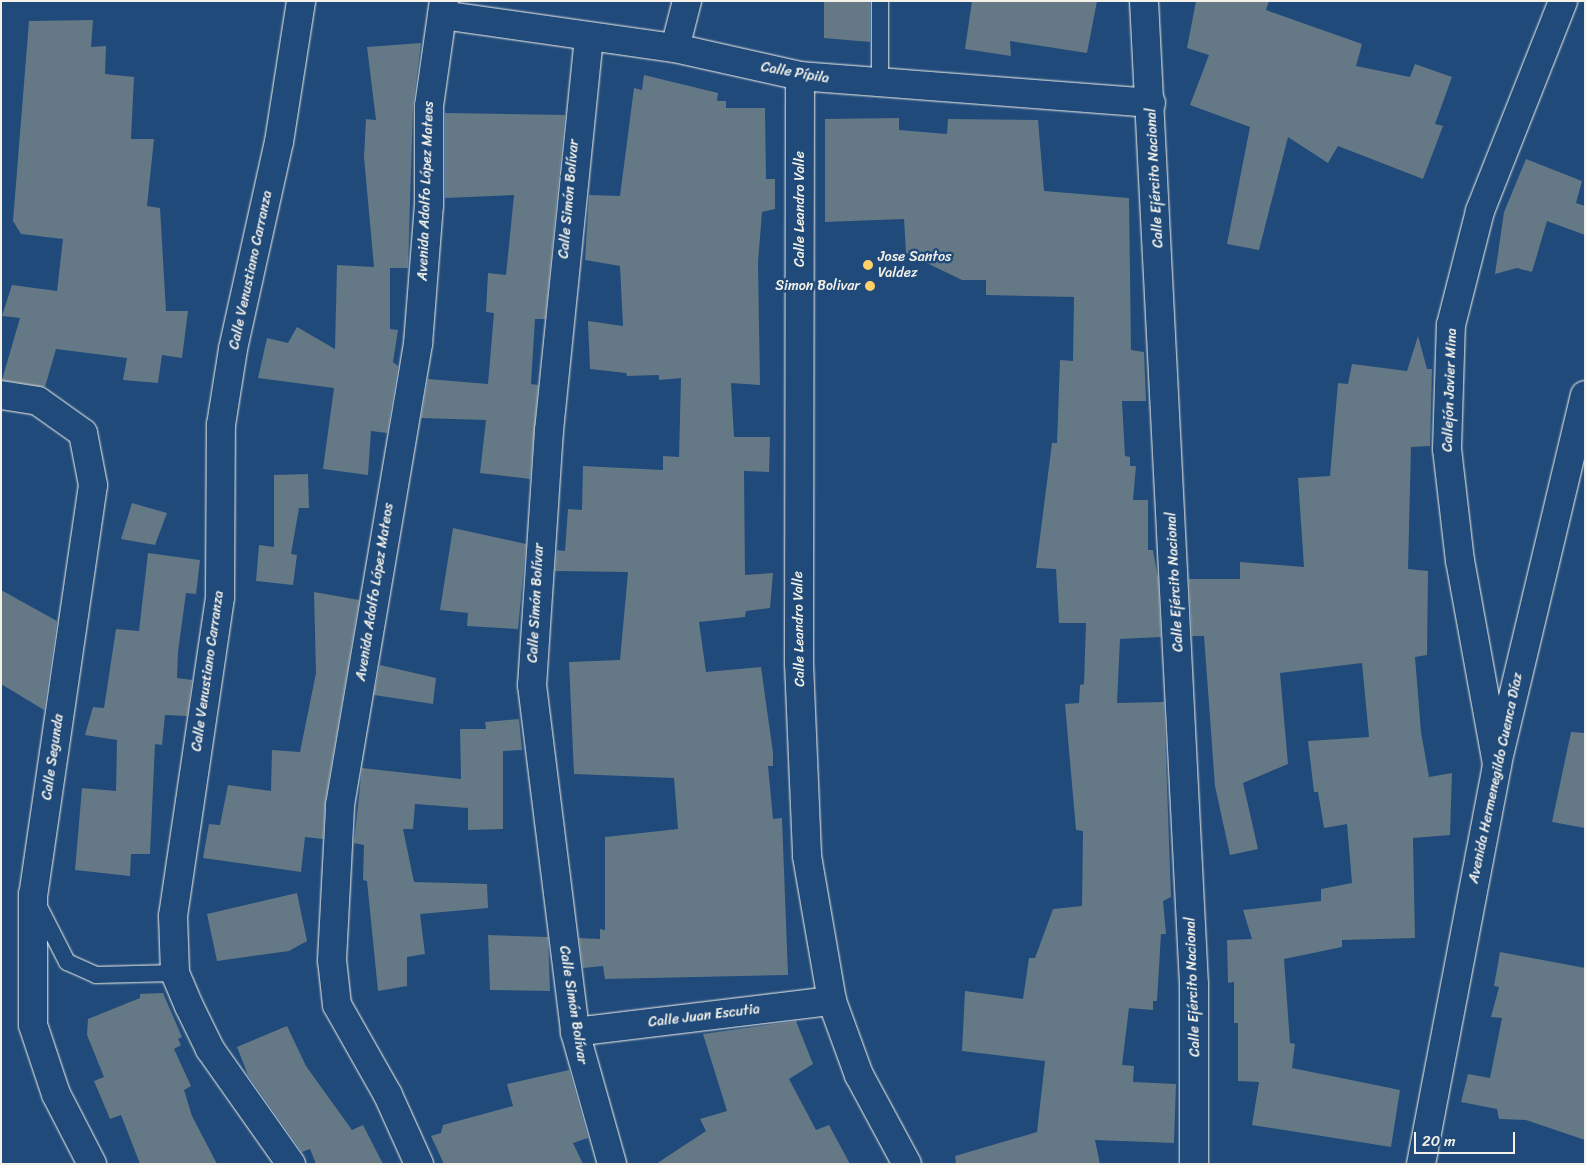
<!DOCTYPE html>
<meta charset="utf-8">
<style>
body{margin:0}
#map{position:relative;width:1586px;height:1165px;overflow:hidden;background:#1f4a7a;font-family:Sriracha,sans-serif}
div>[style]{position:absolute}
.building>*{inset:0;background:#657886}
.roads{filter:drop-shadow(0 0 1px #f4f1e8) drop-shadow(0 0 1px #f4f1e8)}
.lane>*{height:16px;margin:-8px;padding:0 8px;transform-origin:8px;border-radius:8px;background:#1f4a7a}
.street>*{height:28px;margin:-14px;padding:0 14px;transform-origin:14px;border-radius:14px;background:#1f4a7a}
.dots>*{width:14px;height:14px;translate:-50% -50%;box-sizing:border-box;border:2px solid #1f4a7a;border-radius:50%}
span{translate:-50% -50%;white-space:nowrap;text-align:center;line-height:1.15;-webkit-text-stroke:5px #1f4a7a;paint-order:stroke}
.street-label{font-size:14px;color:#f4f1e8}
.poi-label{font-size:14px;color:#f4f1e8}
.left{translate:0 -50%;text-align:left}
.right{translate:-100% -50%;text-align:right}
.frame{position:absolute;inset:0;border:2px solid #f4f1e8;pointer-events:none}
.scale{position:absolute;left:1414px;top:1132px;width:101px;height:22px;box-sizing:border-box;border:2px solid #f4f1e8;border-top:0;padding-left:6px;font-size:15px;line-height:18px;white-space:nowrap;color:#f4f1e8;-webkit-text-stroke:4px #1f4a7a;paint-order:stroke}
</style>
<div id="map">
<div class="building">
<div style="clip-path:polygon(824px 1px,870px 1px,870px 42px,824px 38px)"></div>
<div style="clip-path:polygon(972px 1px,1097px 1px,1087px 53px,1010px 41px,1011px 56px,965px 49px)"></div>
<div style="clip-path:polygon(1196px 1px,1269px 1px,1266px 10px,1362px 44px,1356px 66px,1410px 77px,1415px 64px,1452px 77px,1435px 124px,1443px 126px,1423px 179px,1338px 146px,1328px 163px,1288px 137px,1259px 250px,1227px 244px,1250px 127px,1190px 105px,1209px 55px,1187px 48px)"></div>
<div style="clip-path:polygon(93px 20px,91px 47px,106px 46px,105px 74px,134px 77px,131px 139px,154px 139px,147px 206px,160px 208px,166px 311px,188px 311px,182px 358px,162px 355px,158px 383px,123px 380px,127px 358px,56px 349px,45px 387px,2px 380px,20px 318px,2px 316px,12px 285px,57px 291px,63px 239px,21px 234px,13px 221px,29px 21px)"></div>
<div style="clip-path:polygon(421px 43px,413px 106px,408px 268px,390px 268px,390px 329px,398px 330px,393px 362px,398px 366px,387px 433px,371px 431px,368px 475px,323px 469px,334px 388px,258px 378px,267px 338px,288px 343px,297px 327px,335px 349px,337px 265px,374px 267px,364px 157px,366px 119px,376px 120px,367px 47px)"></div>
<div style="clip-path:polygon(644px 75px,718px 93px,717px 101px,726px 101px,726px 108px,765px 108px,766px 179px,775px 179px,775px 209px,762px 212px,758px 263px,760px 385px,731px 383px,734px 437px,770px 437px,769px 472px,744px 471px,745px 575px,773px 573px,770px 608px,746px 611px,745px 617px,699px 622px,706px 672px,761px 667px,773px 753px,773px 766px,768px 766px,773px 819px,782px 818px,788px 975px,605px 979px,603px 966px,583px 968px,579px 938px,600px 939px,600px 929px,605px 930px,605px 837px,678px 829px,674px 778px,574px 774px,569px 662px,620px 660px,628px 572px,555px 571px,557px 550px,565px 551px,568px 509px,582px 510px,583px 466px,663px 470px,663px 456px,679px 457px,681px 378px,659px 380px,659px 375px,627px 376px,626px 373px,590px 369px,588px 321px,623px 326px,620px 266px,585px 260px,589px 195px,620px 196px,634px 88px,642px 90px)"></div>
<div style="clip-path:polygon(445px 113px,565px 115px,545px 319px,535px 319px,531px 384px,538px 385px,530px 479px,480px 473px,486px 420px,421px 418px,428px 379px,488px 384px,494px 313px,486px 312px,488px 273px,506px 275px,514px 195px,445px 198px)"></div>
<div style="clip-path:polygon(899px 118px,899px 130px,947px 134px,948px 119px,1038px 120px,1044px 191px,1129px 198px,1131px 350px,1144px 352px,1146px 401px,1122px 401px,1125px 456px,1130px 457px,1130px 466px,1136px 466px,1133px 500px,1148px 500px,1148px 550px,1153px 550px,1158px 579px,1161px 637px,1120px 639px,1117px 703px,1164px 702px,1171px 897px,1163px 901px,1166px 934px,1161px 934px,1157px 1001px,1153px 1001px,1153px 1010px,1129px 1008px,1122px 1065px,1134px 1066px,1133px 1082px,1176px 1084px,1174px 1143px,1095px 1140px,1100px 1164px,956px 1164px,955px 1156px,1037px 1132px,1045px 1061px,962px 1051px,965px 991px,1023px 999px,1029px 958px,1035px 958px,1053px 909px,1082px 906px,1083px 831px,1076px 830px,1065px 704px,1079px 703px,1080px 685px,1084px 684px,1086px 623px,1059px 623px,1056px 569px,1036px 568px,1052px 443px,1057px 443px,1060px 360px,1073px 361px,1074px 297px,986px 295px,986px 280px,962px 280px,906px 253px,904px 219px,825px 222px,825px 119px)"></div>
<div style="clip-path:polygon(1526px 159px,1582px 181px,1576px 203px,1585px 206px,1585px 235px,1547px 221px,1532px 272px,1517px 268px,1495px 274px,1504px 212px)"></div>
<div style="clip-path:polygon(1418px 336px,1427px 369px,1432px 369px,1430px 446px,1411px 447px,1408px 569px,1428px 571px,1427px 655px,1415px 657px,1421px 732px,1429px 777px,1452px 773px,1450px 835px,1413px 838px,1415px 938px,1342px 940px,1342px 947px,1284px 959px,1290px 1043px,1295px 1044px,1292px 1068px,1400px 1090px,1391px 1147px,1252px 1125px,1259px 1082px,1238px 1081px,1238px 1023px,1234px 1023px,1234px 982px,1228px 983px,1227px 940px,1252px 939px,1243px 910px,1321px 901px,1321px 889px,1352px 883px,1347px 824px,1324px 828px,1318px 792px,1314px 792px,1308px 741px,1369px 737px,1362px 663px,1280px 673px,1288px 764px,1243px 783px,1258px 849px,1230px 855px,1215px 786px,1204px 636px,1192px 636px,1189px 579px,1240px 579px,1240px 562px,1304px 567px,1298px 478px,1330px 476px,1338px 383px,1348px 384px,1352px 364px,1407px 371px)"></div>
<div style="clip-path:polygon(308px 474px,309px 508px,299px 508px,291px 554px,297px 555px,293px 585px,256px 581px,259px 545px,274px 547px,274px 475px)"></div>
<div style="clip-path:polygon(132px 503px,167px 513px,155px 545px,121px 539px)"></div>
<div style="clip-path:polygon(453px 528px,526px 544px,518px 629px,467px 626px,468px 613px,440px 610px)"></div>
<div style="clip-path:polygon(148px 553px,200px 560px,196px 594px,186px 593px,178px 652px,177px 678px,192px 680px,187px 716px,165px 715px,162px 745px,155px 744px,150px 854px,131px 854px,130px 876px,75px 870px,82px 788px,116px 791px,117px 740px,85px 735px,93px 707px,104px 708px,116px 629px,139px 631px)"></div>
<div style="clip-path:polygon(1px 590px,57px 621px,44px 710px,1px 684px)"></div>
<div style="clip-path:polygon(314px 592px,359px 600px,325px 802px,323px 839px,305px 837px,301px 872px,203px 858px,209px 824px,220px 825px,228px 785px,271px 791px,272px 750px,300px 752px,316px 673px)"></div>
<div style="clip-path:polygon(380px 665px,436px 678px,433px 704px,374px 695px)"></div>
<div style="clip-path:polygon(519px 719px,522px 750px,503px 751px,503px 829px,468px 830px,468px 808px,415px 804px,413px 829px,403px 829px,414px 882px,487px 884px,488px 908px,420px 914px,425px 954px,407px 957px,407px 986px,378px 991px,367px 881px,363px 880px,364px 845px,354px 843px,362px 768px,461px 779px,460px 729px,486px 729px,485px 722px)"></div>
<div style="clip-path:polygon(1571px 732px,1585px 733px,1585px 828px,1552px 822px)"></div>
<div style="clip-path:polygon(297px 893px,307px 941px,289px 951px,217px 961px,207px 914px)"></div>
<div style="clip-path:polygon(488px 935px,548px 937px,550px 991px,490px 990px)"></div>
<div style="clip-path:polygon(1500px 952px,1585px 968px,1585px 1140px,1526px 1120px,1499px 1119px,1497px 1109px,1461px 1102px,1468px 1074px,1490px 1078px,1502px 1018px,1491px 1017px,1499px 987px,1494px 986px)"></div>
<div style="clip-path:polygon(163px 993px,182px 1037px,178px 1039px,181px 1045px,174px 1049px,191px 1086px,184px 1090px,192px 1116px,217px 1164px,140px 1164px,121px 1115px,110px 1119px,94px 1081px,104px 1077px,87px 1035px,88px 1019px,140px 998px,140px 994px)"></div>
<div style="clip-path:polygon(796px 1021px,813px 1064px,789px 1079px,816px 1130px,829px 1125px,850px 1164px,656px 1164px,706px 1131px,700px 1119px,727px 1111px,703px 1034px)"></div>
<div style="clip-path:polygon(287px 1026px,306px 1066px,352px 1130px,363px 1125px,383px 1164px,316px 1164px,310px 1149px,302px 1152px,248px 1075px,237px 1047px)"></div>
<div style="clip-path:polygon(569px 1070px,588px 1138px,573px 1143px,583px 1164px,444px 1164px,431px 1136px,441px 1133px,443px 1125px,513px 1106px,507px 1084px)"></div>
</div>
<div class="roads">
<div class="lane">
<div style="left:880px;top:85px;width:84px;rotate:-90deg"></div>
<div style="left:39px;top:907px;width:62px;rotate:63deg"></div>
<div style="left:67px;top:962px;width:32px;rotate:24deg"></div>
<div style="left:96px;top:975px;width:79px;rotate:-1.5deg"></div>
</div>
<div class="street">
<div style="left:1144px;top:1px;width:985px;rotate:87.09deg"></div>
<div style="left:1194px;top:985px;width:179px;rotate:90deg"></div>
<div style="left:442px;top:15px;width:235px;rotate:8.1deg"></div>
<div style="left:675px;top:48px;width:128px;rotate:12.6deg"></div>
<div style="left:800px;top:76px;width:352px;rotate:4.4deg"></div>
<div style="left:589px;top:37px;width:395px;rotate:95.8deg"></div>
<div style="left:549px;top:430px;width:256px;rotate:93.8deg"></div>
<div style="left:532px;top:685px;width:350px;rotate:82.9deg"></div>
<div style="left:575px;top:1032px;width:137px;rotate:74.3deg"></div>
<div style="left:675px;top:48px;width:49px;rotate:-75.7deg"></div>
<div style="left:800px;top:76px;width:587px;rotate:90.1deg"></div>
<div style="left:799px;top:663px;width:193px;rotate:87.6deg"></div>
<div style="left:807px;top:856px;width:147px;rotate:80.2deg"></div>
<div style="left:832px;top:1001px;width:79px;rotate:70deg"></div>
<div style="left:859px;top:1075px;width:101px;rotate:61.7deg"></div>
<div style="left:1px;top:395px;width:37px;rotate:9deg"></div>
<div style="left:38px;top:401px;width:55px;rotate:35.4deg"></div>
<div style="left:83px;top:433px;width:53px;rotate:79.1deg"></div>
<div style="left:93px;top:485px;width:413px;rotate:98.3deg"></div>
<div style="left:33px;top:894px;width:131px;rotate:90deg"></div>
<div style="left:33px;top:1025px;width:73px;rotate:71.6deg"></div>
<div style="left:56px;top:1094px;width:79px;rotate:62.8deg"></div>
<div style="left:1497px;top:764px;width:206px;rotate:-100.3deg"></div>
<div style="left:1460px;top:561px;width:113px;rotate:-96.6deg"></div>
<div style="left:1447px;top:449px;width:124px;rotate:-88.2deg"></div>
<div style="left:1451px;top:325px;width:118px;rotate:-75.7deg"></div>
<div style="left:1480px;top:211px;width:226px;rotate:-68.4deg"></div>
<div style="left:575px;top:1032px;width:259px;rotate:-6.9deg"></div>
<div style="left:291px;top:1164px;width:141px;rotate:-125.2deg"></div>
<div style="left:210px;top:1049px;width:48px;rotate:-116deg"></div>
<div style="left:189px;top:1006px;width:36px;rotate:-113deg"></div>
<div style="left:175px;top:973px;width:57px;rotate:-92deg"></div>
<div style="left:173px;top:916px;width:322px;rotate:-81.6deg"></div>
<div style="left:220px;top:597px;width:172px;rotate:-89.7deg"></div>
<div style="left:221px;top:425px;width:77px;rotate:-81deg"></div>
<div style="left:233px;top:349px;width:212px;rotate:-77.5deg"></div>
<div style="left:279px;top:142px;width:143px;rotate:-81.1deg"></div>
<div style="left:419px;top:1164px;width:76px;rotate:-114.2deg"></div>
<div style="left:388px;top:1095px;width:103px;rotate:-119.5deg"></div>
<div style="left:337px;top:1005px;width:45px;rotate:-96.3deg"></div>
<div style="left:332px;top:960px;width:155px;rotate:-87deg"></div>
<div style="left:340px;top:805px;width:468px;rotate:-80.4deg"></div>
<div style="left:418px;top:344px;width:139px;rotate:-85.5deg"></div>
<div style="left:429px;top:205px;width:99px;rotate:-90deg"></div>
<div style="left:429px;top:106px;width:106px;rotate:-81.9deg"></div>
<div style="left:1421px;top:1164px;width:407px;rotate:-79.2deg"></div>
<div style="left:1497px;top:764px;width:379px;rotate:-76.6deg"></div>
</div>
</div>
<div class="dots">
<div style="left:868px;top:265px;background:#ffd166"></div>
<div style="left:870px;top:286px;background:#ffd166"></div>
</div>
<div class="street-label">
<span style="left:795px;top:73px;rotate:10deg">Calle Pípila</span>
<span style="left:1155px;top:178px;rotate:-93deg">Calle Ejército Nacional</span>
<span style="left:426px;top:191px;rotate:-88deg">Avenida Adolfo López Mateos</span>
<span style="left:569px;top:199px;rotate:-85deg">Calle Simón Bolívar</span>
<span style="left:800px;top:209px;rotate:-90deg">Calle Leandro Valle</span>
<span style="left:251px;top:270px;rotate:-78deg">Calle Venustiano Carranza</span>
<span style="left:1450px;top:390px;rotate:-88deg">Callejón Javier Mina</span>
<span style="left:1175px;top:582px;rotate:-93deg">Calle Ejército Nacional</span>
<span style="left:375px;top:592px;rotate:-81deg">Avenida Adolfo López Mateos</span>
<span style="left:536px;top:603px;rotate:-87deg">Calle Simón Bolívar</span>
<span style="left:799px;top:629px;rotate:-91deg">Calle Leandro Valle</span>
<span style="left:208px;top:671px;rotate:-82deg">Calle Venustiano Carranza</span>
<span style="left:53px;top:757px;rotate:-82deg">Calle Segunda</span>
<span style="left:1496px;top:778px;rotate:-78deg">Avenida Hermenegildo Cuenca Díaz</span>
<span style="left:1193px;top:987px;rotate:-92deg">Calle Ejército Nacional</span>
<span style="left:573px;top:1005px;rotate:81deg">Calle Simón Bolívar</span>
<span style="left:704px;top:1016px;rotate:-7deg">Calle Juan Escutia</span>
</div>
<div class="poi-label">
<span class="left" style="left:878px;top:265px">Jose Santos<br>Valdez</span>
<span class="right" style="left:860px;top:286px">Simon Bolivar</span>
</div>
<div class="frame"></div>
<div class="scale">20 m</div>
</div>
